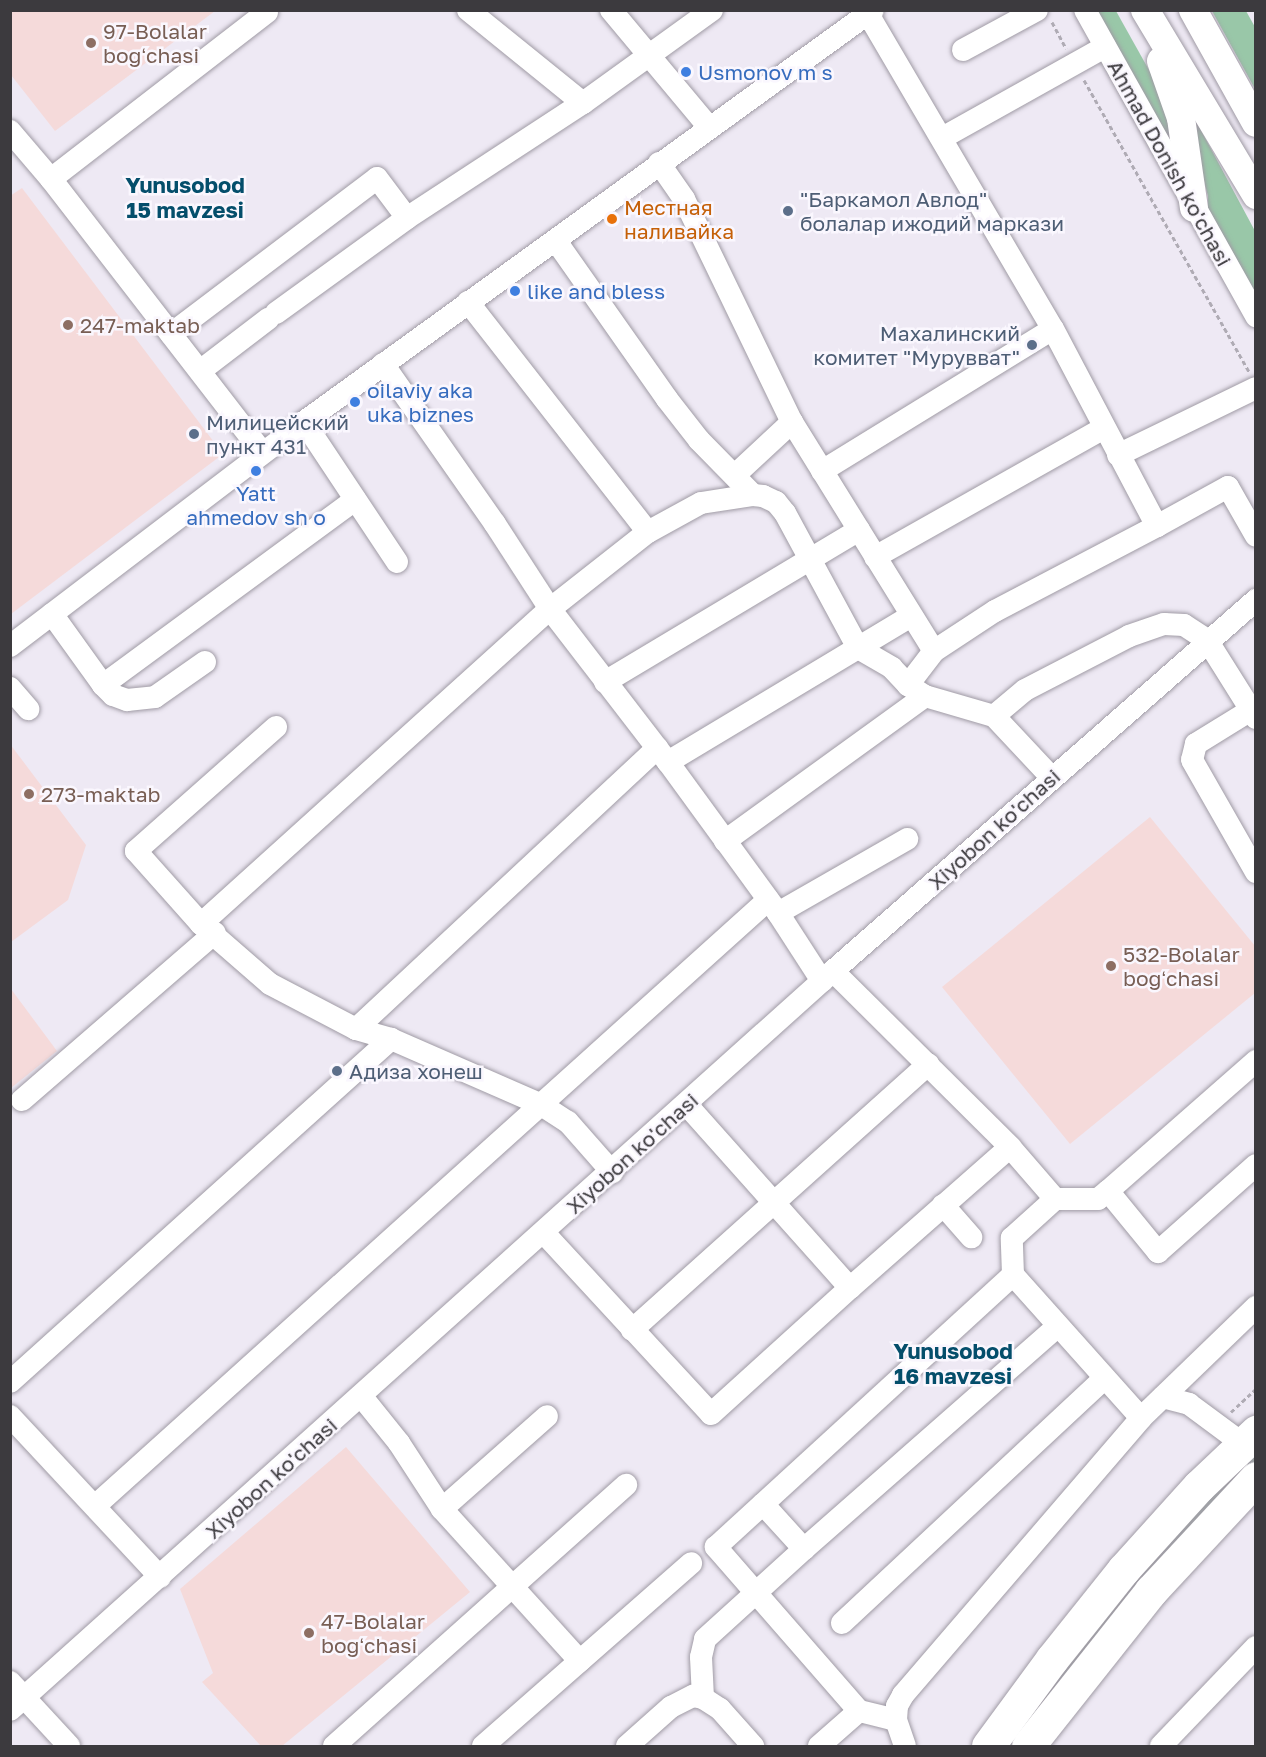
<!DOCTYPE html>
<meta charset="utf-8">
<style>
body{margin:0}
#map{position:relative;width:1266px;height:1757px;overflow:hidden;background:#eee9f4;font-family:"Golos Text",sans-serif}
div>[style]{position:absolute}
.education>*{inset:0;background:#f5dada}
.green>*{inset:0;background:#99c7a8}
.path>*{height:3px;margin-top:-1.5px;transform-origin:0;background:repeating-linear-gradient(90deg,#afabb4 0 4.5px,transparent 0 7.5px)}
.roads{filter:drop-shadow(0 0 2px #a09ba5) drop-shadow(0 0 2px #a09ba5)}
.minor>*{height:22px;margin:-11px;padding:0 11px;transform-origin:11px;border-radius:11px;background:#fff}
.major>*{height:28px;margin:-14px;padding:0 14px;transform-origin:14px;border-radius:14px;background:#fff}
.highway>*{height:33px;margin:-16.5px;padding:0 16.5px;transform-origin:16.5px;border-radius:16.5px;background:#fff}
.dots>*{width:16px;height:16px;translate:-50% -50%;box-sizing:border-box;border:3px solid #faf7fe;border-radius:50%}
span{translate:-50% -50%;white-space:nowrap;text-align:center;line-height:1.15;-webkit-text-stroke:5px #faf7fe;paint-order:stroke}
.education-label{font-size:21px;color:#785e54}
.left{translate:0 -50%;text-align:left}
.shop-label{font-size:21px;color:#366cbe}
.street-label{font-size:21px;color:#3c3a3e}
.service-label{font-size:21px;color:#4e5e75}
.right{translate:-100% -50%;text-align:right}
.food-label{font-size:21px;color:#c56008}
.neighbourhood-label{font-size:22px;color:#044e6b;font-weight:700}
.frame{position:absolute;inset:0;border:12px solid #3c3a3e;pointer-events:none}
</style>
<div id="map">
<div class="education">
<div style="clip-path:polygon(11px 10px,215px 10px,215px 11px,55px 131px,11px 75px)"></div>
<div style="clip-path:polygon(22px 188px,223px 454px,11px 614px,10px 196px)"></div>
<div style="clip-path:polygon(10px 744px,86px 845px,68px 900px,11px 942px)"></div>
<div style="clip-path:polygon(1150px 817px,1255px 946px,1255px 993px,1070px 1144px,942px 987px)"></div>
<div style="clip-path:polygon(11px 989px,57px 1051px,11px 1088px)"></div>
<div style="clip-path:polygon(346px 1447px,470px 1592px,282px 1746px,261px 1746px,202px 1682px,213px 1673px,180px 1589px)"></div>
</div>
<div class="green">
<div style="clip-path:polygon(1097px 11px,1116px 11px,1173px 113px,1177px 154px)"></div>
<div style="clip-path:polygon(1212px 11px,1246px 11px,1255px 27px,1255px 89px)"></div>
<div style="clip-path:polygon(1188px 120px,1196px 121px,1255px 231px,1255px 292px,1208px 208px,1208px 196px)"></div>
<div style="clip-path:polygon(1255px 1445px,1255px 1462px,1014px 1746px,999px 1746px,1094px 1621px)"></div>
</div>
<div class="path">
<div style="left:1052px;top:22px;width:30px;rotate:62deg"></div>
<div style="left:1084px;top:80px;width:335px;rotate:60.5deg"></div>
<div style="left:1231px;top:1412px;width:34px;rotate:-43deg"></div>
</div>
<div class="roads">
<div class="minor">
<div style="left:468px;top:10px;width:148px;rotate:39deg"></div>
<div style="left:583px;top:103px;width:159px;rotate:-35.8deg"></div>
<div style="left:611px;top:10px;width:153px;rotate:50.1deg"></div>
<div style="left:1085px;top:10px;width:351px;rotate:60.8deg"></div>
<div style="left:868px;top:14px;width:365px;rotate:59.6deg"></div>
<div style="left:1053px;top:329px;width:223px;rotate:62.2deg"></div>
<div style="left:1157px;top:526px;width:81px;rotate:-28.8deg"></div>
<div style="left:1228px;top:487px;width:56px;rotate:60.3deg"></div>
<div style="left:963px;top:50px;width:84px;rotate:-28.4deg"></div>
<div style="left:10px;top:131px;width:63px;rotate:49.5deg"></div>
<div style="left:51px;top:179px;width:346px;rotate:52.3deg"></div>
<div style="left:942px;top:138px;width:187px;rotate:-29.2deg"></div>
<div style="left:659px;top:163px;width:44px;rotate:55.2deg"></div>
<div style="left:684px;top:199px;width:248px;rotate:64.2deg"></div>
<div style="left:792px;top:422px;width:269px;rotate:58.2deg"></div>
<div style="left:934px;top:651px;width:43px;rotate:127.4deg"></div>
<div style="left:908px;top:685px;width:20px;rotate:33deg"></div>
<div style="left:925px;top:696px;width:72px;rotate:16.2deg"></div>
<div style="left:994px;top:716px;width:85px;rotate:46.9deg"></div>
<div style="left:51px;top:179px;width:273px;rotate:-37.7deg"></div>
<div style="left:556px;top:241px;width:193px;rotate:54.9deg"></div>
<div style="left:667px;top:399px;width:52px;rotate:52deg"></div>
<div style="left:699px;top:440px;width:77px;rotate:45.5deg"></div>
<div style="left:468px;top:302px;width:292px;rotate:52deg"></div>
<div style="left:276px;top:313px;width:162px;rotate:-35.9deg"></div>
<div style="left:171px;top:334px;width:258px;rotate:-37.1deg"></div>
<div style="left:377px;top:178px;width:50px;rotate:53.1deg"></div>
<div style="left:407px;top:218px;width:210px;rotate:-33.2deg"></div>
<div style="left:383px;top:364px;width:195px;rotate:55deg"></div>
<div style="left:495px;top:524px;width:101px;rotate:57.1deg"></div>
<div style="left:550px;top:609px;width:193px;rotate:52.4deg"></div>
<div style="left:668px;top:762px;width:187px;rotate:53.9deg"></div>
<div style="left:778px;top:913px;width:81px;rotate:57.1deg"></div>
<div style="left:200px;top:371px;width:86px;rotate:-37.4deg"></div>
<div style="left:304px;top:422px;width:168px;rotate:56.4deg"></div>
<div style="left:1118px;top:455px;width:153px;rotate:-25.9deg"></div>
<div style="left:822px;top:471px;width:271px;rotate:-31.6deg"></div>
<div style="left:735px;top:475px;width:78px;rotate:-42.9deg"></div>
<div style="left:875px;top:557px;width:263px;rotate:-29.4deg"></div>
<div style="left:52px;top:614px;width:87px;rotate:54.3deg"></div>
<div style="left:103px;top:685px;width:14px;rotate:45deg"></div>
<div style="left:113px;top:695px;width:15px;rotate:20deg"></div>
<div style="left:127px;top:700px;width:28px;rotate:-6deg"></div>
<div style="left:155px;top:697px;width:61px;rotate:-35deg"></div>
<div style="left:10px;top:646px;width:370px;rotate:-37.3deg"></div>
<div style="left:304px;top:422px;width:702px;rotate:-35.91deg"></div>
<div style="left:934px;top:651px;width:73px;rotate:-33.3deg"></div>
<div style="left:995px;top:611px;width:183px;rotate:-27.7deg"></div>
<div style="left:605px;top:682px;width:296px;rotate:-30.9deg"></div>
<div style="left:103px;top:685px;width:313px;rotate:-36.3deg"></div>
<div style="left:10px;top:688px;width:28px;rotate:49deg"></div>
<div style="left:1251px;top:710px;width:65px;rotate:148.3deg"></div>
<div style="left:1196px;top:744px;width:16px;rotate:104deg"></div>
<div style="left:1192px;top:760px;width:129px;rotate:60.3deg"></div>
<div style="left:994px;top:716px;width:40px;rotate:-40deg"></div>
<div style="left:1025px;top:690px;width:117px;rotate:-27.4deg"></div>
<div style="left:1129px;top:636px;width:37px;rotate:-19deg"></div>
<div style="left:1164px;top:624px;width:20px;rotate:3deg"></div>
<div style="left:1184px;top:625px;width:27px;rotate:33deg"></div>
<div style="left:1207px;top:640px;width:92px;rotate:57.9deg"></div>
<div style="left:276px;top:727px;width:187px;rotate:138.5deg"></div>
<div style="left:136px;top:851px;width:98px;rotate:48.3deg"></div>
<div style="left:201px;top:924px;width:91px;rotate:41deg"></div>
<div style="left:270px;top:984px;width:97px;rotate:27.6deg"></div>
<div style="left:356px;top:1029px;width:36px;rotate:16deg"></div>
<div style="left:391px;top:1039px;width:163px;rotate:23.6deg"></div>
<div style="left:540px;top:1104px;width:33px;rotate:33deg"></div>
<div style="left:568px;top:1122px;width:67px;rotate:48.7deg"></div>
<div style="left:668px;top:762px;width:283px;rotate:-31deg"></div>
<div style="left:725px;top:841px;width:247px;rotate:-35.9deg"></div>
<div style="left:778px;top:913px;width:149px;rotate:-29.8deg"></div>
<div style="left:201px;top:924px;width:470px;rotate:-42.1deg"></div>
<div style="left:550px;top:609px;width:125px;rotate:-38.2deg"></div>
<div style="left:648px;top:532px;width:60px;rotate:-28.7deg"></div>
<div style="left:701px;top:503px;width:53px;rotate:-8.7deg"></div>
<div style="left:753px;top:495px;width:10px;rotate:6deg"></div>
<div style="left:763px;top:496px;width:14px;rotate:25deg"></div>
<div style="left:776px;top:502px;width:14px;rotate:51deg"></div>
<div style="left:785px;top:513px;width:153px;rotate:61.6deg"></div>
<div style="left:858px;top:648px;width:39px;rotate:30deg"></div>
<div style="left:892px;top:668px;width:23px;rotate:47deg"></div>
<div style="left:833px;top:971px;width:250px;rotate:44.8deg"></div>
<div style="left:1010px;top:1147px;width:69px;rotate:49.1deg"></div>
<div style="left:356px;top:1029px;width:412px;rotate:-43deg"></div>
<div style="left:22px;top:1100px;width:255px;rotate:-40.9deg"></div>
<div style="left:1108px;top:1191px;width:79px;rotate:50.7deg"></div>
<div style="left:1158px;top:1252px;width:131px;rotate:-41.6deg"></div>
<div style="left:943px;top:1205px;width:43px;rotate:48.8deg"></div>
<div style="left:544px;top:1233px;width:246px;rotate:47.3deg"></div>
<div style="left:711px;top:1414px;width:188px;rotate:-42.2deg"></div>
<div style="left:850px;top:1288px;width:246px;rotate:-131.7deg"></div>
<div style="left:850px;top:1288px;width:213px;rotate:-41.4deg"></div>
<div style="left:632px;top:1330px;width:398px;rotate:-41.9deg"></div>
<div style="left:10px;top:1382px;width:513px;rotate:-42deg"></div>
<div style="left:362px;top:1397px;width:59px;rotate:51.2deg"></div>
<div style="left:399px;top:1443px;width:79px;rotate:56.9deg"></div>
<div style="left:442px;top:1509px;width:205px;rotate:47.8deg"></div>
<div style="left:1163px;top:1397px;width:27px;rotate:15deg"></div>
<div style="left:1189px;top:1404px;width:67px;rotate:36.5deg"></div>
<div style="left:10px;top:1416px;width:220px;rotate:47deg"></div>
<div style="left:1141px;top:1418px;width:192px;rotate:-131.8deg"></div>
<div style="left:1013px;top:1275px;width:37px;rotate:-92deg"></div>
<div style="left:1012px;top:1238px;width:58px;rotate:-42.2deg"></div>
<div style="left:1055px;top:1199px;width:43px"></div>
<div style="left:1098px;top:1199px;width:13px;rotate:-39deg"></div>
<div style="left:1108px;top:1191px;width:197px;rotate:-41.3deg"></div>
<div style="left:763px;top:1504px;width:61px;rotate:47.7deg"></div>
<div style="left:804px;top:1549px;width:338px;rotate:-41.3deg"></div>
<div style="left:95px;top:1506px;width:906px;rotate:-42deg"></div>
<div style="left:442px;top:1509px;width:140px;rotate:-41.5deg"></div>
<div style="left:842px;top:1623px;width:359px;rotate:-43deg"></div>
<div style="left:10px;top:1682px;width:87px;rotate:47.3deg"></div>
<div style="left:703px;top:1698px;width:41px;rotate:-92.8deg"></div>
<div style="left:701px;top:1657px;width:18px;rotate:-77deg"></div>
<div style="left:705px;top:1639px;width:134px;rotate:-42.3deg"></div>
<div style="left:10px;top:1710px;width:1106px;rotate:-41.92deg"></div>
<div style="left:833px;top:971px;width:563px;rotate:-41.25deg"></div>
<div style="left:896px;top:1720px;width:38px;rotate:-166deg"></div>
<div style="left:859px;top:1711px;width:218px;rotate:-131.1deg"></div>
<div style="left:716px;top:1547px;width:403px;rotate:-42.5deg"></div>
<div style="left:334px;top:1746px;width:392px;rotate:-41.8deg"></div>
<div style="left:483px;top:1746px;width:277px;rotate:-41.3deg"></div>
<div style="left:627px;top:1746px;width:59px;rotate:-41.6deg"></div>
<div style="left:671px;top:1707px;width:25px;rotate:-27deg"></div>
<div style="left:693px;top:1696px;width:10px;rotate:11deg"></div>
<div style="left:703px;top:1698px;width:20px;rotate:33deg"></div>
<div style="left:720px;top:1709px;width:50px;rotate:48.3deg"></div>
<div style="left:819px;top:1746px;width:53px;rotate:-41.2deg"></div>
<div style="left:905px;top:1746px;width:28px;rotate:-109deg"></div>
<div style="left:896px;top:1720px;width:14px;rotate:-86deg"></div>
<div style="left:897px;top:1706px;width:13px;rotate:-61deg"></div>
<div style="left:903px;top:1695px;width:365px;rotate:-49.3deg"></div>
<div style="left:1141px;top:1418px;width:160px;rotate:-44deg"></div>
<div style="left:1161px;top:1746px;width:137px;rotate:-46.2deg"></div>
</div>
<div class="major">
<div style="left:1145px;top:10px;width:216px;rotate:59deg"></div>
<div style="left:1193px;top:10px;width:129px;rotate:60.9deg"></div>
<div style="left:1161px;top:61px;width:60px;rotate:70.7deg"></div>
<div style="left:1181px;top:118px;width:91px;rotate:81.8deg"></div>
</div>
<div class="highway">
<div style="left:988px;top:1746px;width:108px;rotate:-53.7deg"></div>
<div style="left:1052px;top:1659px;width:114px;rotate:-51.4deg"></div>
<div style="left:1123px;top:1570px;width:113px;rotate:-47.9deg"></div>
<div style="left:1199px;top:1486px;width:79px;rotate:-43.5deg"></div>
<div style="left:1028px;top:1746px;width:198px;rotate:-51.6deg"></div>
<div style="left:1151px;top:1591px;width:154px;rotate:-47.1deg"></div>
</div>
</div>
<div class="dots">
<div style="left:91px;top:43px;background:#8d6e63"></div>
<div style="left:686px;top:72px;background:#3f7fe0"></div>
<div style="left:788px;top:211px;background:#5c6f8a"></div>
<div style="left:612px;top:219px;background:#e8710a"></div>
<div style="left:515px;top:291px;background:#3f7fe0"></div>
<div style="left:68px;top:325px;background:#8d6e63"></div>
<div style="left:1032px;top:345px;background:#5c6f8a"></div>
<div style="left:355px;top:402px;background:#3f7fe0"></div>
<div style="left:194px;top:434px;background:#5c6f8a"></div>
<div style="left:256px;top:471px;background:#3f7fe0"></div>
<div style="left:29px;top:794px;background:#8d6e63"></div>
<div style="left:1111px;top:966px;background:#8d6e63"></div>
<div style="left:337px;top:1071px;background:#5c6f8a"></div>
<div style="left:309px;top:1633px;background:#8d6e63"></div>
</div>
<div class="education-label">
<span class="left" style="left:103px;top:43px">97-Bolalar<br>bogʻchasi</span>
<span class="left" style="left:80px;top:325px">247-maktab</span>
<span class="left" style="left:41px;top:794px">273-maktab</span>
<span class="left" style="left:1123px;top:966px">532-Bolalar<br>bogʻchasi</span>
<span class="left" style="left:321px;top:1633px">47-Bolalar<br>bogʻchasi</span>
</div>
<div class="shop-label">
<span class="left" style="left:698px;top:72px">Usmonov m s</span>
<span class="left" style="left:527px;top:291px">like and bless</span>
<span class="left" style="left:367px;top:402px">oilaviy aka<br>uka biznes</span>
<span style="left:256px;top:505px">Yatt<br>ahmedov sh o</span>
</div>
<div class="street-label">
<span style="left:1170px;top:163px;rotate:61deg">Ahmad Donish ko'chasi</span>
<span style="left:994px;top:829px;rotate:-42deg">Xiyobon ko'chasi</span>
<span style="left:632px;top:1153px;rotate:-42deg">Xiyobon ko'chasi</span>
<span style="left:271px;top:1478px;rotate:-42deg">Xiyobon ko'chasi</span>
</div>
<div class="service-label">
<span class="left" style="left:800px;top:211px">"Баркамол Авлод"<br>болалар ижодий маркази</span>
<span class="right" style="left:1020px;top:345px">Махалинский<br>комитет "Мурувват"</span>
<span class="left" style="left:206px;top:434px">Милицейский<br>пункт 431</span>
<span class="left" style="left:349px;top:1071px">Адиза хонеш</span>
</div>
<div class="food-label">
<span class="left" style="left:624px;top:219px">Местная<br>наливайка</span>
</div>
<div class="neighbourhood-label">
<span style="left:185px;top:197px">Yunusobod<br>15 mavzesi</span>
<span style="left:953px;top:1363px">Yunusobod<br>16 mavzesi</span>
</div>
<div class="frame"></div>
</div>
